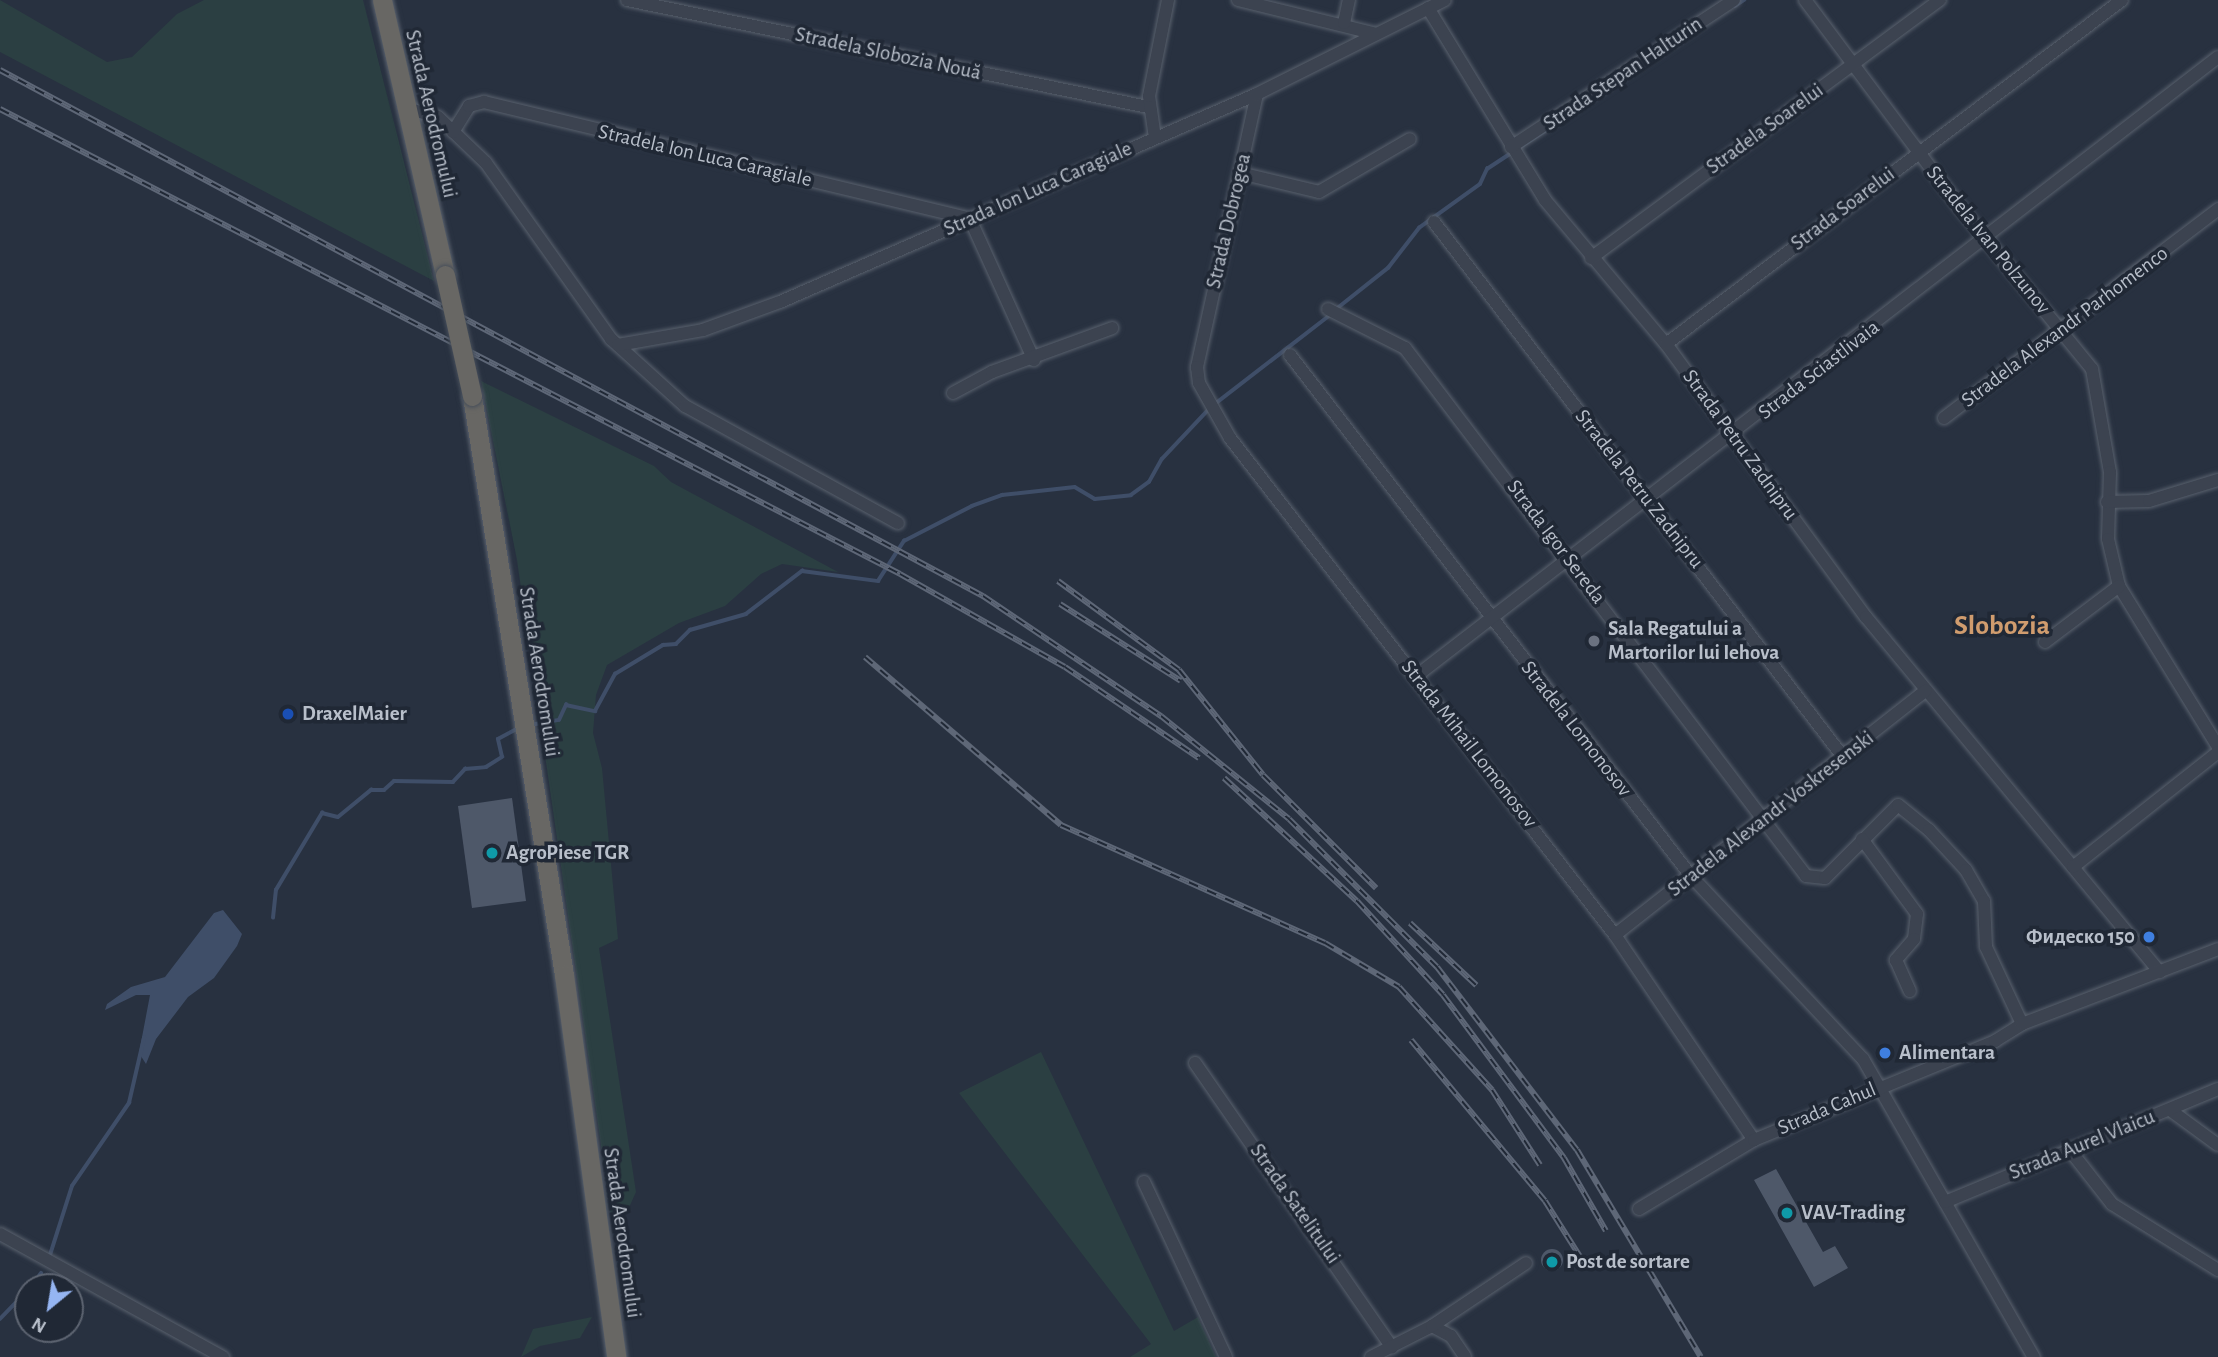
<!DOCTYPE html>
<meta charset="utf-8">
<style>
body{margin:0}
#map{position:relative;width:2218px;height:1357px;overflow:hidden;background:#283140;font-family:"Alegreya Sans",sans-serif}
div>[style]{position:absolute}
.green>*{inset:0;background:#2b3f42}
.water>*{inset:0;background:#3f4e68}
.stream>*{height:3.5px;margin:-1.75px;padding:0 1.75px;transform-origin:1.75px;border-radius:1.75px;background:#3f4e68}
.building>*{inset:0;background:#4e5869}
.round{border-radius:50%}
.roads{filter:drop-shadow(0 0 2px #59616d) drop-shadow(0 0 2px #59616d)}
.minor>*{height:12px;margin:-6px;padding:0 6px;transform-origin:6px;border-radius:6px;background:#3c4350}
.trunk>*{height:19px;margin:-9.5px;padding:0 9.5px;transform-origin:9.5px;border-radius:9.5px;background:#686764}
.rail>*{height:6px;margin-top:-3px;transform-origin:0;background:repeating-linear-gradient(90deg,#202835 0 10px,#5e6777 0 20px);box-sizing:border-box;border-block:2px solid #5e6777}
.bridges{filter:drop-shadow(0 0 2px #464e5a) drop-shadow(0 0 2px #464e5a)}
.trunk-bridge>*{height:19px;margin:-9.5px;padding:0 9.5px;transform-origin:9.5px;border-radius:9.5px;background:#686764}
.dots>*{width:19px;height:19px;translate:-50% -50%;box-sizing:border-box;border:4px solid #202835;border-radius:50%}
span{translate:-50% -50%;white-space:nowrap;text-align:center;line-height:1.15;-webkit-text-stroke:7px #202835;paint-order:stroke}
.street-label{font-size:21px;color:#b8bfca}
.poi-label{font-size:21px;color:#b8bfca;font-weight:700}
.left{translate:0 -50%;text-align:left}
.right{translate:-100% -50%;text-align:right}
.district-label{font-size:28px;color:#d09c6e;font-weight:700}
.north{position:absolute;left:14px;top:1273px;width:70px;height:70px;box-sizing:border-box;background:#202835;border:2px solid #5d6471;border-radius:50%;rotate:210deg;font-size:19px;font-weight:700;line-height:28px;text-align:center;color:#b8bfca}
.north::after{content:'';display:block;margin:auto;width:24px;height:32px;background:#95b5f2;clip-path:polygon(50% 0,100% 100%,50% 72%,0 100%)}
</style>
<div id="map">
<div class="green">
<div style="clip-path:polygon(0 0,107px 62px,132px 57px,177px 14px,204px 0,363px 0,434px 281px,0 52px)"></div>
<div style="clip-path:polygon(481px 381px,654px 466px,671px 482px,838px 572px,782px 564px,761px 574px,725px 606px,679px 623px,607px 665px,596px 695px,593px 733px,602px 768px,618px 939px,599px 948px,636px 1192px,627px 1212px,611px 1215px,517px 560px)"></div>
<div style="clip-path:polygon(1041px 1052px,1174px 1331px,1198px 1317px,1216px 1357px,1130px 1357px,1151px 1344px,959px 1093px)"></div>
<div style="clip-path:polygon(592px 1317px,580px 1338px,540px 1346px,521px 1357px,533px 1329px)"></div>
</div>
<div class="water">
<div style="clip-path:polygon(223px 910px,242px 934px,237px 946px,214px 978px,188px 997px,156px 1039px,146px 1064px,139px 1053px,150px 995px,136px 995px,105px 1010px,107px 1004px,131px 987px,165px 977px,214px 913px)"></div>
</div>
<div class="stream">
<div style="left:1735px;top:6px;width:11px;rotate:-34deg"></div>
<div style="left:1335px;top:310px;width:68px;rotate:-38.4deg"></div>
<div style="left:1388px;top:268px;width:51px;rotate:-52.2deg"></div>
<div style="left:1419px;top:228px;width:75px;rotate:-35.8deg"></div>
<div style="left:1480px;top:184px;width:17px;rotate:-65deg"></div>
<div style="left:1487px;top:169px;width:195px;rotate:-33.3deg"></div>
<div style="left:1215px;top:404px;width:145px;rotate:-37.7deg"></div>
<div style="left:530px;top:725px;width:29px;rotate:-10deg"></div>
<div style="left:559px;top:720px;width:17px;rotate:-65deg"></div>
<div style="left:566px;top:705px;width:30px;rotate:12deg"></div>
<div style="left:595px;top:711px;width:42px;rotate:-61.6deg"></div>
<div style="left:615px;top:674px;width:56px;rotate:-31.1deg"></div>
<div style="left:663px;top:645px;width:13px;rotate:-4deg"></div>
<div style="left:676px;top:644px;width:20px;rotate:-45deg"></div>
<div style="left:690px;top:630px;width:58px;rotate:-15.9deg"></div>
<div style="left:746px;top:614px;width:71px;rotate:-37.5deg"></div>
<div style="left:802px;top:571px;width:77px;rotate:7.5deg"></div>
<div style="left:878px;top:581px;width:48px;rotate:-57deg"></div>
<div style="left:904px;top:541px;width:76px;rotate:-27.2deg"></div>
<div style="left:972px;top:506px;width:32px;rotate:-20deg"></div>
<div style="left:1002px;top:495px;width:73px;rotate:-6.3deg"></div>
<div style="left:1075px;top:487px;width:23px;rotate:31deg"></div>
<div style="left:1095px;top:499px;width:36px;rotate:-6deg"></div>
<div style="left:1131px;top:495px;width:22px;rotate:-36deg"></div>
<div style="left:1149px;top:482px;width:26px;rotate:-61deg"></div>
<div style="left:1162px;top:459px;width:69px;rotate:-46.8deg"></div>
<div style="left:273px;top:918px;width:28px;rotate:-84deg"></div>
<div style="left:276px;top:890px;width:90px;rotate:-59.1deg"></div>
<div style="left:322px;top:813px;width:16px;rotate:14deg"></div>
<div style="left:338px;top:817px;width:43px;rotate:-39.3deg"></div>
<div style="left:371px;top:790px;width:13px"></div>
<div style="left:384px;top:790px;width:13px;rotate:-42deg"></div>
<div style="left:394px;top:781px;width:59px;rotate:1deg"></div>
<div style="left:453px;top:782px;width:18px;rotate:-47deg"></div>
<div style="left:465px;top:769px;width:21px;rotate:-5deg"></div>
<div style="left:486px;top:767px;width:19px;rotate:-32deg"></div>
<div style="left:502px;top:757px;width:18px;rotate:-103deg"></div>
<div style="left:498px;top:739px;width:24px;rotate:-28deg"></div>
<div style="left:50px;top:1255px;width:72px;rotate:-72.3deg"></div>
<div style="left:72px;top:1186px;width:101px;rotate:-55.5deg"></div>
<div style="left:129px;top:1103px;width:67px;rotate:-77deg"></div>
<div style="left:31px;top:1287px;width:17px;rotate:-54deg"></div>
<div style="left:0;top:1319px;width:40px;rotate:-46deg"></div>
</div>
<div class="building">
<div style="clip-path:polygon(512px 798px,526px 901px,472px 908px,458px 806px)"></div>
<div style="clip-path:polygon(1776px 1169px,1823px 1252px,1835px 1246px,1848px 1268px,1814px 1287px,1754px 1180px)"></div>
<div class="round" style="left:1541px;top:1249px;width:22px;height:22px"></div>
</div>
<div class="roads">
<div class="minor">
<div style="left:627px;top:0;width:532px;rotate:11.61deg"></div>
<div style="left:1238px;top:0;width:142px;rotate:13.8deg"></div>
<div style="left:1805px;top:0;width:257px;rotate:53.2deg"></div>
<div style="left:1959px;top:206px;width:210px;rotate:50.8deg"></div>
<div style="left:2092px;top:369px;width:105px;rotate:80.1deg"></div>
<div style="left:2110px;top:472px;width:67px;rotate:91.7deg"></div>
<div style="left:2108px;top:539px;width:48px;rotate:76.8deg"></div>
<div style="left:2119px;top:586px;width:189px;rotate:58.4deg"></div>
<div style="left:1428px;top:8px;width:225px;rotate:58.6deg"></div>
<div style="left:1545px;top:200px;width:188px;rotate:50deg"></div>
<div style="left:1666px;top:344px;width:338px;rotate:53.8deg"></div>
<div style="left:1866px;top:617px;width:461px;rotate:50.4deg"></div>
<div style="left:1344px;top:23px;width:24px;rotate:-78deg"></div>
<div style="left:1257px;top:94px;width:280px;rotate:102.4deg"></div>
<div style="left:1197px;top:367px;width:16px;rotate:83deg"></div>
<div style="left:1199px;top:383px;width:63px;rotate:60.6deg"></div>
<div style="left:1230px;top:438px;width:629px;rotate:52.24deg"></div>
<div style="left:1615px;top:935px;width:248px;rotate:55.9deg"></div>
<div style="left:406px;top:108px;width:33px;rotate:16deg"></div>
<div style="left:438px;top:117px;width:66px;rotate:43.8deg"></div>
<div style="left:486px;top:163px;width:216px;rotate:54.6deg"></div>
<div style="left:611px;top:339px;width:100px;rotate:42.2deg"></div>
<div style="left:685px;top:406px;width:243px;rotate:28.8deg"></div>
<div style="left:453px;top:132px;width:31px;rotate:-58deg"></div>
<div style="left:469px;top:106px;width:16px;rotate:-15deg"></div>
<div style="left:484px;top:102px;width:500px;rotate:13.5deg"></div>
<div style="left:970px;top:219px;width:155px;rotate:65.6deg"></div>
<div style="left:1155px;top:138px;width:42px;rotate:-98.1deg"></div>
<div style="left:1149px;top:96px;width:98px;rotate:-78.8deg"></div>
<div style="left:1511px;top:147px;width:267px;rotate:-33.4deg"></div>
<div style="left:1240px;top:173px;width:81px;rotate:13.5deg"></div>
<div style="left:1319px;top:192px;width:105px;rotate:-30.2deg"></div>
<div style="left:1434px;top:222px;width:673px;rotate:52.6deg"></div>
<div style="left:1591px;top:258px;width:434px;rotate:-36.5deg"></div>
<div style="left:1328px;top:309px;width:86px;rotate:26.9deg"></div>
<div style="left:1405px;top:348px;width:663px;rotate:52.78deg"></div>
<div style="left:1806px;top:876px;width:19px;rotate:6deg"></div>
<div style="left:1825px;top:878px;width:103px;rotate:-45deg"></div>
<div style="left:1898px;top:805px;width:40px;rotate:39deg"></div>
<div style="left:1929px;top:830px;width:54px;rotate:47.2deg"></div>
<div style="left:1966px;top:870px;width:36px;rotate:60deg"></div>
<div style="left:1984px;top:901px;width:46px;rotate:87.5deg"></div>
<div style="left:1986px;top:947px;width:85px;rotate:64.9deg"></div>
<div style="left:1666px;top:344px;width:571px;rotate:-37.03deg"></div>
<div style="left:618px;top:345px;width:86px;rotate:-10deg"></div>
<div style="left:703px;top:330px;width:82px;rotate:-20deg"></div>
<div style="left:780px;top:302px;width:520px;rotate:-23.56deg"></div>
<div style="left:1257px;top:94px;width:210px;rotate:-26.6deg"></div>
<div style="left:1290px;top:355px;width:657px;rotate:52.42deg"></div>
<div style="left:1691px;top:876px;width:251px;rotate:46.8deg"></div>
<div style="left:1863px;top:1059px;width:344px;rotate:60.2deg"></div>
<div style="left:953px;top:393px;width:44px;rotate:-28.3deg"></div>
<div style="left:992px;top:372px;width:128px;rotate:-20.1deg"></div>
<div style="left:1944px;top:418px;width:345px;rotate:-37.3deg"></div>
<div style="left:2107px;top:502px;width:42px;rotate:-1.4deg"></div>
<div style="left:2149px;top:501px;width:72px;rotate:-16.9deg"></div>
<div style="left:2045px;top:642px;width:93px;rotate:-37.1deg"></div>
<div style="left:1415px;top:677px;width:1014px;rotate:-37.67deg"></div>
<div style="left:1862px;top:839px;width:93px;rotate:53.7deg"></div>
<div style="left:1917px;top:914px;width:25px;rotate:97deg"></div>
<div style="left:1914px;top:939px;width:28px;rotate:131deg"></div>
<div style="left:1896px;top:960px;width:34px;rotate:66deg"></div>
<div style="left:2073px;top:867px;width:185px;rotate:-38.4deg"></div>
<div style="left:1615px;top:935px;width:395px;rotate:-38.2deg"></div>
<div style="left:1195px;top:1063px;width:346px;rotate:55.3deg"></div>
<div style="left:2170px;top:1110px;width:59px;rotate:36.1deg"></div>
<div style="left:2069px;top:1149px;width:70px;rotate:52deg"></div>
<div style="left:2112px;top:1204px;width:125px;rotate:31.9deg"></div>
<div style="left:1144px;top:1182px;width:193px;rotate:64.9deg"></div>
<div style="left:1945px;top:1202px;width:295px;rotate:-22.5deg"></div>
<div style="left:1639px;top:1209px;width:134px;rotate:-31deg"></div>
<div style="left:1754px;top:1140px;width:261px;rotate:-22.3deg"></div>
<div style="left:1995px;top:1041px;width:32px;rotate:-32deg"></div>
<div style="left:2022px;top:1024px;width:210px;rotate:-20.9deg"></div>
<div style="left:0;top:1234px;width:255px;rotate:28.9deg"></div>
<div style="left:1432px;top:1326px;width:21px;rotate:28deg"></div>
<div style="left:1451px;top:1336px;width:25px;rotate:56deg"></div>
<div style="left:1371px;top:1357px;width:68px;rotate:-26.9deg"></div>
<div style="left:1432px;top:1326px;width:113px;rotate:-33.8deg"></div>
</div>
<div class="trunk">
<div style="left:382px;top:0;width:282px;rotate:77.1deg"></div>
<div style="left:472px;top:396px;width:586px;rotate:80.97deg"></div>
<div style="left:564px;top:975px;width:386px;rotate:82.2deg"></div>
</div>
</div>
<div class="rail">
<div style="left:0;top:70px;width:1115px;rotate:28.15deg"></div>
<div style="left:983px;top:596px;width:215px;rotate:34deg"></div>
<div style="left:1161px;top:716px;width:164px;rotate:38.8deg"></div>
<div style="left:1289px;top:819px;width:209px;rotate:45deg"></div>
<div style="left:1437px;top:967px;width:230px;rotate:52.6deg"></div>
<div style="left:1577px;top:1150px;width:241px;rotate:59.1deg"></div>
<div style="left:0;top:109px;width:1013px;rotate:27.32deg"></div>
<div style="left:900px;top:574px;width:189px;rotate:29.4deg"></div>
<div style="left:1065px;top:667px;width:162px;rotate:34.2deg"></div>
<div style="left:1058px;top:581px;width:150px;rotate:36.3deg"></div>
<div style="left:1179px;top:670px;width:134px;rotate:51.3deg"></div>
<div style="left:1263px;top:775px;width:160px;rotate:45deg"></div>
<div style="left:1060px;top:604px;width:143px;rotate:32.5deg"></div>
<div style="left:865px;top:657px;width:258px;rotate:40.6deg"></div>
<div style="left:1061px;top:825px;width:289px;rotate:24.1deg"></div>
<div style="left:1325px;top:943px;width:86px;rotate:30.7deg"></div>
<div style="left:1399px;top:987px;width:139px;rotate:47.9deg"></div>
<div style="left:1492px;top:1090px;width:89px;rotate:57.4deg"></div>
<div style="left:1224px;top:778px;width:181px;rotate:42.8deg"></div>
<div style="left:1357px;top:901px;width:127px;rotate:47.5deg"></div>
<div style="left:1443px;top:995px;width:203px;rotate:53.4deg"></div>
<div style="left:1564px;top:1158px;width:84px;rotate:60.1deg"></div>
<div style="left:1410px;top:923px;width:91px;rotate:43.2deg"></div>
<div style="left:1411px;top:1040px;width:209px;rotate:50.2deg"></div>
<div style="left:1545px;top:1201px;width:73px;rotate:57.8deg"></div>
</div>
<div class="bridges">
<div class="trunk-bridge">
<div style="left:445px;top:275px;width:124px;rotate:77.4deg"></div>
</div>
</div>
<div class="dots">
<div style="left:1594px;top:641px;background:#6b7280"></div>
<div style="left:288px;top:714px;background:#1a4fb4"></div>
<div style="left:492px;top:853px;background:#0f9aa8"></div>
<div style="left:2149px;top:937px;background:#3f7fe0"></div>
<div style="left:1885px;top:1053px;background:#3f7fe0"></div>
<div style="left:1787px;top:1213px;background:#0f9aa8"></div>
<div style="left:1552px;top:1262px;background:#0f9aa8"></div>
</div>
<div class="street-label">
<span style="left:888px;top:54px;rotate:12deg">Stradela Slobozia Nouă</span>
<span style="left:1623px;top:74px;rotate:-34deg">Strada Stepan Halturin</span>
<span style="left:431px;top:114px;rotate:77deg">Strada Aerodromului</span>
<span style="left:1765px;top:129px;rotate:-36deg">Stradela Soarelui</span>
<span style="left:705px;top:156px;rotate:13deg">Stradela Ion Luca Caragiale</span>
<span style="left:1038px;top:189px;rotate:-24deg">Strada Ion Luca Caragiale</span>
<span style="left:1843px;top:209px;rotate:-37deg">Strada Soarelui</span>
<span style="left:1229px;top:221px;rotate:-77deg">Strada Dobrogea</span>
<span style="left:1988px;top:240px;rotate:51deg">Stradela Ivan Polzunov</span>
<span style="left:2065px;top:327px;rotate:-37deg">Stradela Alexandr Parhomenco</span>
<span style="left:1819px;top:370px;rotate:-38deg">Strada Sciastlivaia</span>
<span style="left:1740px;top:445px;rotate:54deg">Strada Petru Zadnipru</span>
<span style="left:1639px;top:489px;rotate:52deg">Stradela Petru Zadnipru</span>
<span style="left:1556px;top:542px;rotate:53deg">Strada Igor Sereda</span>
<span style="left:539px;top:672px;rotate:81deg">Strada Aerodromului</span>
<span style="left:1576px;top:729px;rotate:52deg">Stradela Lomonosov</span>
<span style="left:1469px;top:744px;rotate:52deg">Strada Mihail Lomonosov</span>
<span style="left:1771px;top:814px;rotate:-38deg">Stradela Alexandr Voskresenski</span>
<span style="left:1827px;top:1109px;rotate:-23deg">Strada Cahul</span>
<span style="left:2082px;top:1145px;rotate:-22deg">Strada Aurel Vlaicu</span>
<span style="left:1295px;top:1204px;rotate:55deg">Strada Satelitului</span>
<span style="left:622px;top:1233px;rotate:82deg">Strada Aerodromului</span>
</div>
<div class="poi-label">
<span class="left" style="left:1608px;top:641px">Sala Regatului a<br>Martorilor lui Iehova</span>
<span class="left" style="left:302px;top:714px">DraxelMaier</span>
<span class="left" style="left:506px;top:853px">AgroPiese TGR</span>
<span class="right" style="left:2135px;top:937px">Фидеско 150</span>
<span class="left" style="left:1899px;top:1053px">Alimentara</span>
<span class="left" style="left:1801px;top:1213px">VAV-Trading</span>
<span class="left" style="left:1566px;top:1262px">Post de sortare</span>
</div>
<div class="district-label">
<span style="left:2002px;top:626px">Slobozia</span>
</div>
<div class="north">N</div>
</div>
